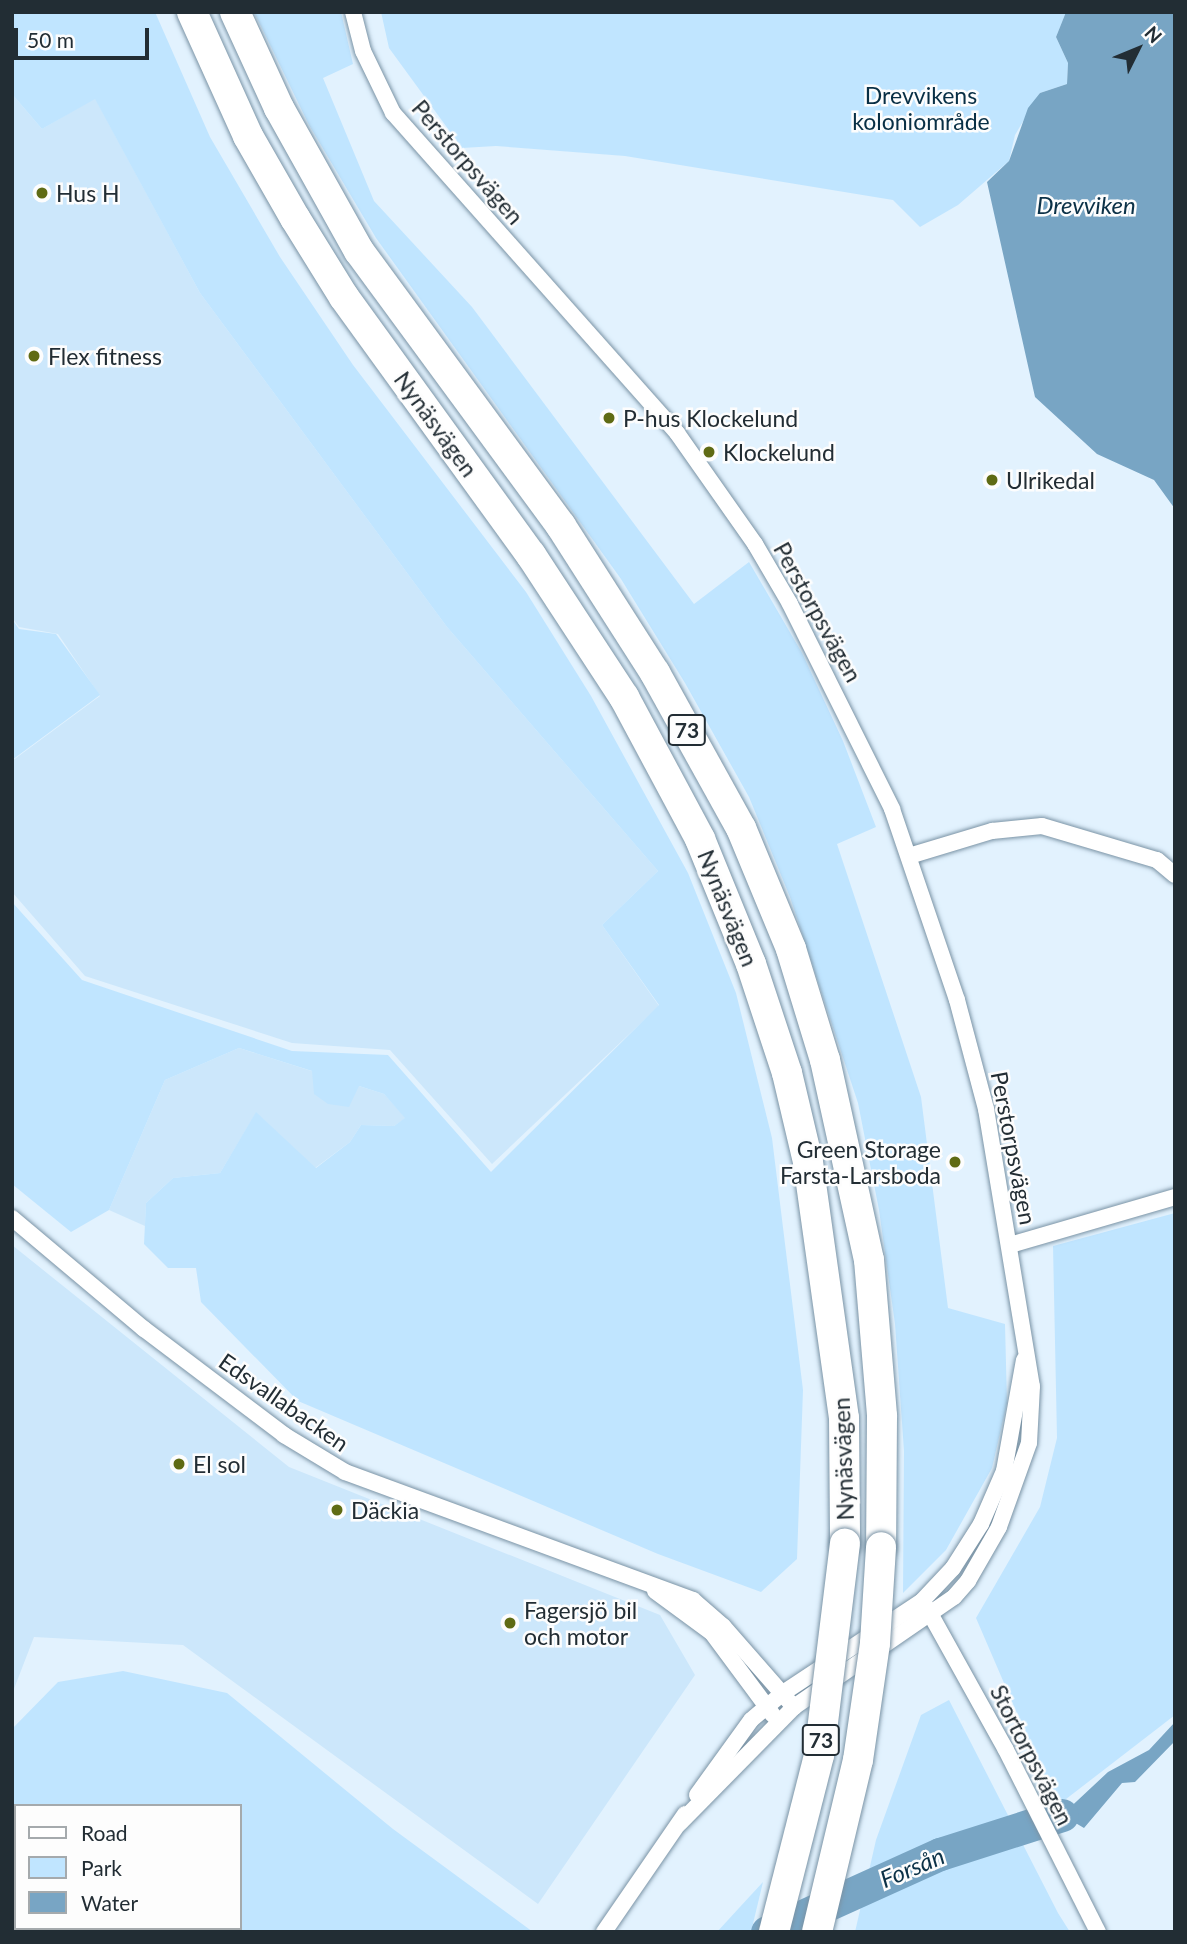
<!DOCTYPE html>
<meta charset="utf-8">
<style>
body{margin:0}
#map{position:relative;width:1187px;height:1944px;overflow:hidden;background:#e2f2fe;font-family:Lato,sans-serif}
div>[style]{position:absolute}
.built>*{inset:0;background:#cce7fb}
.green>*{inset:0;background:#c0e5ff}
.water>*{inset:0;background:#78a5c4}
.river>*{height:33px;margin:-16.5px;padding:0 16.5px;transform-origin:16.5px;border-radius:16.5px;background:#78a5c4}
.roads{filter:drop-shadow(0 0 2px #7a93a5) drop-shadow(0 0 2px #7a93a5)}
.minor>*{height:16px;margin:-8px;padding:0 8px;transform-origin:8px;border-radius:8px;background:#fff}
.motorway>*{height:30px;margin:-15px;padding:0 15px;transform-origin:15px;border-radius:15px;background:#fff}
.bridges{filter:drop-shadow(0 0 2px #7a93a5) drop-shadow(0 0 2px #7a93a5)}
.motorway-bridge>*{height:30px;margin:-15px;padding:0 15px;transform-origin:15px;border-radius:15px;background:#fff}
.dots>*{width:19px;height:19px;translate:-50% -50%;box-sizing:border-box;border:4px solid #fdfdfd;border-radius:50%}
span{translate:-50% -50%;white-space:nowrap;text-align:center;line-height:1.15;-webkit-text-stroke:5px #fdfdfd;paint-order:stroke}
.shield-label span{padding:2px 5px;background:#fdfdfd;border:2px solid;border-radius:5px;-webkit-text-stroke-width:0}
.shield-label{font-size:21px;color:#222d34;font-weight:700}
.park-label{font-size:23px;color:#082f45}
.street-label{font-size:23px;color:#222d34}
.poi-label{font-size:23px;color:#222d34}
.left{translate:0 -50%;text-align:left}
.right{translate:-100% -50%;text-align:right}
.water-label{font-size:24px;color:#0b3147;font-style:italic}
.frame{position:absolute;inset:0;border:14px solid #222d34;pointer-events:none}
.legend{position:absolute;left:14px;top:1804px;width:228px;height:126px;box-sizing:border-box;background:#fdfdfd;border:2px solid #a5aaad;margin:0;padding:9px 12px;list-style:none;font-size:21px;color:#222d34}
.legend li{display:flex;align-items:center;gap:14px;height:35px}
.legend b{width:35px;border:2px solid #a5aaad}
.north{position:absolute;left:1103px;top:14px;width:70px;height:70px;-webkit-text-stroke:5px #fdfdfd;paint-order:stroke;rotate:47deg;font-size:19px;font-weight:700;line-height:28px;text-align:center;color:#222d34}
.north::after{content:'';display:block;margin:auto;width:24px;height:32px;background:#222d34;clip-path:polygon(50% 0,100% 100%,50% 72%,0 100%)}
.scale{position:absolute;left:14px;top:28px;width:135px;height:32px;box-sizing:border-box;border:4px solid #222d34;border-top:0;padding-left:9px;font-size:21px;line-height:24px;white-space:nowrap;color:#222d34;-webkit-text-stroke:5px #fdfdfd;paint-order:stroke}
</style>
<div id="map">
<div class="built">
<div style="clip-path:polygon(12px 94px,42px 129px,95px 98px,200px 293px,447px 627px,658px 871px,602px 925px,659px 1006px,492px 1164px,390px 1050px,292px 1043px,85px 976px,12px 892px,12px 761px,100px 696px,58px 634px,19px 627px,12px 618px)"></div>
<div style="clip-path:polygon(239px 1048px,384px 1094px,406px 1118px,394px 1126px,361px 1125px,350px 1142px,315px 1168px,256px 1113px,220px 1173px,173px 1178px,146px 1203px,145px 1226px,109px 1210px,165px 1080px)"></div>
<div style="clip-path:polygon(12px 1245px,289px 1467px,660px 1615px,695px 1675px,538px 1904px,183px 1645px,34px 1637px,12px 1694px)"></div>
<div style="clip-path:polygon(62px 1928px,229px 1928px,236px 1932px,54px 1932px)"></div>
</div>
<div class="green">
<div style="clip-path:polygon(12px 12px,155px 12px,210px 137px,280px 257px,353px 365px,526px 592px,591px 696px,688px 873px,736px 993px,772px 1138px,803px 1390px,797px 1559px,761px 1592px,658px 1554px,298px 1401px,201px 1302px,196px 1268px,168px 1268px,144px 1244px,146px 1203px,173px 1178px,220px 1173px,256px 1112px,316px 1168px,350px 1142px,361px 1125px,394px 1126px,405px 1118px,384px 1094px,359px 1086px,349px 1107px,328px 1104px,314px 1094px,312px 1071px,239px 1048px,165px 1080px,109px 1210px,71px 1232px,12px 1184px,12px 902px,82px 980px,292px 1051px,388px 1055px,491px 1172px,659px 1005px,602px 925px,658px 871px,447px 627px,200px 293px,95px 99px,42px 129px,12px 94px)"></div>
<div style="clip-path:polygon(254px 12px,341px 12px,353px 64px,323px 78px,374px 201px,472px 307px,694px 604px,749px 562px,802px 653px,843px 741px,876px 827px,837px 844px,921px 1097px,948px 1308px,1005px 1324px,1007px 1403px,992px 1468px,946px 1550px,903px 1593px,904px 1451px,895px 1324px,879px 1210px,858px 1103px,790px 897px,749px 797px,685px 683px,621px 579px,376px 238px,309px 125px)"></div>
<div style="clip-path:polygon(381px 12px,1066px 12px,1056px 37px,1068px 63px,1067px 84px,1040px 93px,1015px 135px,1009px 161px,958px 205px,920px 227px,893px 200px,625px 156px,496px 146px,462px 148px,389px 48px)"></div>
<div style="clip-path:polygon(12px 619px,19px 629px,56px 634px,100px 695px,12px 760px)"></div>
<div style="clip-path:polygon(1175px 1213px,1175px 1715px,1057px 1806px,976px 1618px,1040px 1507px,1057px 1438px,1053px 1246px)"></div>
<div style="clip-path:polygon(123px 1671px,227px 1693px,393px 1829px,533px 1932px,231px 1932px,224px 1928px,240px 1928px,240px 1806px,16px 1806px,16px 1928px,72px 1928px,12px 1932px,12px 1729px,58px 1682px)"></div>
<div style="clip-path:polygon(949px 1700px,1058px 1913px,1070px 1932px,855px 1932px,876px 1840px,921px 1715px)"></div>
<div style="clip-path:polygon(763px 1882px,751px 1932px,717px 1932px,739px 1908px)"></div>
</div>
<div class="water">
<div style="clip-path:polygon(1066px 12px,1175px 12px,1175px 509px,1154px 480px,1097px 454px,1035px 397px,987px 182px,1009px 161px,1028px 108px,1040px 93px,1067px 84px,1068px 63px,1056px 37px)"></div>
<div style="clip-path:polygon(1175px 1722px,1175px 1741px,1135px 1782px,1122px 1783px,1084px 1828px,1062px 1815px,1108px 1772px,1149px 1750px)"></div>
</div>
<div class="river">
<div style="left:767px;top:1932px;width:190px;rotate:-24.3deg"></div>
<div style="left:940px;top:1854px;width:128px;rotate:-17.7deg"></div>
</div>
<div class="roads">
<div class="minor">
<div style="left:353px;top:12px;width:40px;rotate:75.6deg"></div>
<div style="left:363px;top:51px;width:69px;rotate:64.2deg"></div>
<div style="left:393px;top:113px;width:428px;rotate:48.4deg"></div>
<div style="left:677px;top:433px;width:136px;rotate:54.9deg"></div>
<div style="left:755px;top:544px;width:69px;rotate:59.7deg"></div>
<div style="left:790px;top:604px;width:229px;rotate:63.5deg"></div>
<div style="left:892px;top:809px;width:202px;rotate:71.2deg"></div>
<div style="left:957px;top:1000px;width:113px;rotate:75.1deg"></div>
<div style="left:986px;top:1109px;width:281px;rotate:80.6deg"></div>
<div style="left:1032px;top:1386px;width:57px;rotate:93deg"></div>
<div style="left:1029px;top:1443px;width:89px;rotate:109.7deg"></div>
<div style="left:999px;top:1527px;width:62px;rotate:119.9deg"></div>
<div style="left:968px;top:1581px;width:21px;rotate:131deg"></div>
<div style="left:954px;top:1597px;width:194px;rotate:145.5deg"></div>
<div style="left:794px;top:1707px;width:163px;rotate:134.5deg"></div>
<div style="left:909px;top:856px;width:87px;rotate:-16.8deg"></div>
<div style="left:992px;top:831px;width:50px;rotate:-5.7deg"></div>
<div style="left:1042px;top:826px;width:120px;rotate:16.5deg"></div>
<div style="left:1157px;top:860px;width:23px;rotate:40deg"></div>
<div style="left:12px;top:1218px;width:172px;rotate:40.1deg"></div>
<div style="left:144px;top:1329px;width:176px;rotate:37.1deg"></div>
<div style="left:284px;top:1435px;width:71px;rotate:31.2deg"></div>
<div style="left:345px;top:1472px;width:371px;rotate:20.2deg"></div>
<div style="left:693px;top:1600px;width:40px;rotate:41deg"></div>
<div style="left:723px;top:1626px;width:108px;rotate:48.8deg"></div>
<div style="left:1010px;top:1245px;width:172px;rotate:-16.2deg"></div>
<div style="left:655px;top:1591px;width:71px;rotate:36.4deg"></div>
<div style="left:712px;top:1633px;width:102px;rotate:53.4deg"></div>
<div style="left:927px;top:1608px;width:162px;rotate:60.9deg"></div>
<div style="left:1006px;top:1750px;width:204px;rotate:63.2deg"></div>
<div style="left:697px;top:1795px;width:92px;rotate:-54.2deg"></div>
<div style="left:751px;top:1720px;width:42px;rotate:-40.2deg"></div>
<div style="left:783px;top:1693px;width:167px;rotate:-33.5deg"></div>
<div style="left:922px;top:1601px;width:45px;rotate:-46.8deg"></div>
<div style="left:953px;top:1568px;width:52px;rotate:-57.5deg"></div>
<div style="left:981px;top:1524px;width:58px;rotate:-66.5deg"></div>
<div style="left:1004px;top:1471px;width:113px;rotate:-79.8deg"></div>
<div style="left:604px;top:1932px;width:143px;rotate:-55.5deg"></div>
</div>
<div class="motorway">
<div style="left:192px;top:12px;width:136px;rotate:65.7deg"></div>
<div style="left:248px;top:136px;width:95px;rotate:60.2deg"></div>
<div style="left:295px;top:218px;width:93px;rotate:58.2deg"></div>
<div style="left:344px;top:297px;width:319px;rotate:54.1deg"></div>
<div style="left:531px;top:555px;width:170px;rotate:56.8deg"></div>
<div style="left:624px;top:697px;width:161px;rotate:61.8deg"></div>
<div style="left:700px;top:839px;width:135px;rotate:67.8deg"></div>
<div style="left:751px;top:964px;width:115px;rotate:71.7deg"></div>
<div style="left:787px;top:1073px;width:91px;rotate:76.7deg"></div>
<div style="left:808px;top:1162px;width:259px;rotate:82deg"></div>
<div style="left:844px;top:1418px;width:126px;rotate:89.5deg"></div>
<div style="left:235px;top:12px;width:106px;rotate:65.4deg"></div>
<div style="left:279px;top:108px;width:164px;rotate:60.8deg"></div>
<div style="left:359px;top:251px;width:341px;rotate:53.7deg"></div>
<div style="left:561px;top:526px;width:174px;rotate:57.4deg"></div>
<div style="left:655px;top:673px;width:177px;rotate:61deg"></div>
<div style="left:741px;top:828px;width:131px;rotate:67.5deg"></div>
<div style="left:791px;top:949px;width:116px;rotate:73deg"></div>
<div style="left:825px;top:1060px;width:205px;rotate:77.6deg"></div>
<div style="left:869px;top:1260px;width:157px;rotate:85.2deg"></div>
<div style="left:882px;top:1416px;width:131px;rotate:90.4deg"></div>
</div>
</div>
<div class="bridges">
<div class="motorway-bridge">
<div style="left:774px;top:1932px;width:183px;rotate:-75.7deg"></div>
<div style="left:819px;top:1755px;width:213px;rotate:-83deg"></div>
<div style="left:817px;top:1932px;width:177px;rotate:-76.6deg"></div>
<div style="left:858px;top:1760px;width:118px;rotate:-81.7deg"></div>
<div style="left:875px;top:1643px;width:96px;rotate:-86.4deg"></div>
</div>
</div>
<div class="dots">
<div style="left:42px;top:193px;background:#5f6b14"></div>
<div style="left:34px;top:356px;background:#5f6b14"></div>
<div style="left:609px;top:418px;background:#5f6b14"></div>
<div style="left:709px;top:452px;background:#5f6b14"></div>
<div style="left:992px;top:480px;background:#5f6b14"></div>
<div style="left:955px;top:1162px;background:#5f6b14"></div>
<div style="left:179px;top:1464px;background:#5f6b14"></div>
<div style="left:337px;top:1510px;background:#5f6b14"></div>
<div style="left:510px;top:1623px;background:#5f6b14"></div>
</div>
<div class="shield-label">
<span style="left:687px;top:730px">73</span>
<span style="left:821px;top:1740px">73</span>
</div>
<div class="park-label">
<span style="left:921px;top:108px">Drevvikens<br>koloniområde</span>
</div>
<div class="street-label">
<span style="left:468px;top:162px;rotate:49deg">Perstorpsvägen</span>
<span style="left:436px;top:424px;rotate:54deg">Nynäsvägen</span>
<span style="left:818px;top:612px;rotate:61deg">Perstorpsvägen</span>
<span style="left:728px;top:908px;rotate:68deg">Nynäsvägen</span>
<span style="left:1014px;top:1148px;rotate:79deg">Perstorpsvägen</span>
<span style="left:284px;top:1402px;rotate:35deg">Edsvallabacken</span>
<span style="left:843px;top:1459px;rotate:-92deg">Nynäsvägen</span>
<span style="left:1032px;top:1755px;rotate:63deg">Stortorpsvägen</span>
</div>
<div class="poi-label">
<span class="left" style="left:56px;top:193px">Hus H</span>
<span class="left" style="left:48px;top:356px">Flex fitness</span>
<span class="left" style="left:623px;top:418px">P-hus Klockelund</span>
<span class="left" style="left:723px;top:452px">Klockelund</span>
<span class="left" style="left:1006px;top:480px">Ulrikedal</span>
<span class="right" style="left:941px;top:1162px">Green Storage<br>Farsta-Larsboda</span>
<span class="left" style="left:193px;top:1464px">El sol</span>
<span class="left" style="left:351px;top:1510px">Däckia</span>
<span class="left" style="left:524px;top:1623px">Fagersjö bil<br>och motor</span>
</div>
<div class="water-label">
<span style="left:1086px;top:205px">Drevviken</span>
<span style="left:912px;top:1867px;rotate:-23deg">Forsån</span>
</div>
<div class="frame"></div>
<ul class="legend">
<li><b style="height:9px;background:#fff"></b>Road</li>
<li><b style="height:19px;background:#c0e5ff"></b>Park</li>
<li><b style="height:19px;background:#78a5c4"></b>Water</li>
</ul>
<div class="north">N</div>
<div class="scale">50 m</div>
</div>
